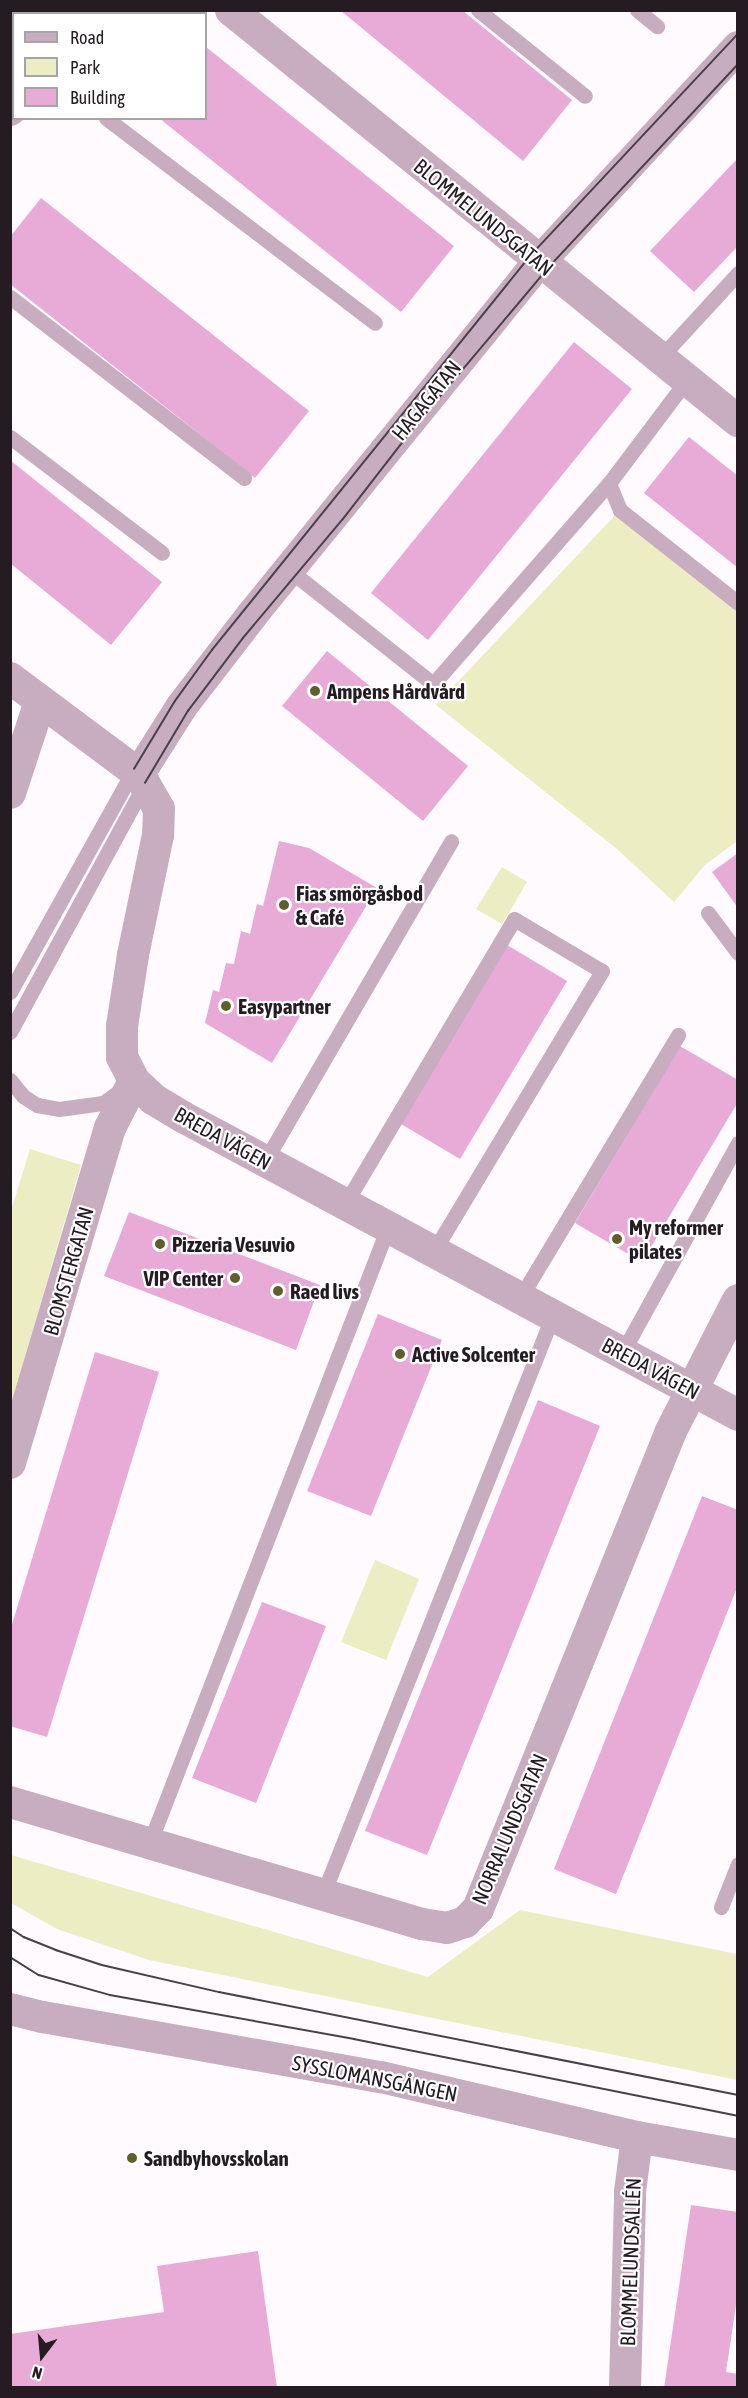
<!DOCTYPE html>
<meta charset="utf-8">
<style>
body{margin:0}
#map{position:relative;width:748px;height:2398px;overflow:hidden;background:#fefafd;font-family:"Asap Condensed",sans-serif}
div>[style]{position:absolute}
.green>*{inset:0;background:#ecedc2}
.building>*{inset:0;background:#e8aad7}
.service>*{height:15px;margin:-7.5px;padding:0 7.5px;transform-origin:7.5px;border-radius:7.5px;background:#c8acc0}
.minor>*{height:32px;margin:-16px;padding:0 16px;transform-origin:16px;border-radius:16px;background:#c8acc0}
.tram>*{height:1.5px;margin:-0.75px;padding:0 0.75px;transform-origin:0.75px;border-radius:0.75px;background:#494147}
.dots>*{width:16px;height:16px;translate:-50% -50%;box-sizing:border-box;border:3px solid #fff;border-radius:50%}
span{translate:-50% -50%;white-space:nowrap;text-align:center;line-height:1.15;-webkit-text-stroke:4.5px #fff;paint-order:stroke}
.street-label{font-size:21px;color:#241c22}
.poi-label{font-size:21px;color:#241c22;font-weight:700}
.left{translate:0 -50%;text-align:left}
.right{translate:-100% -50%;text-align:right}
.frame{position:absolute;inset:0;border:12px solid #241c22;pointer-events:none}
.legend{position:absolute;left:12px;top:12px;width:195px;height:108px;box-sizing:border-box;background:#fff;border:2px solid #a7a4a7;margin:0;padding:8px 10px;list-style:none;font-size:18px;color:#241c22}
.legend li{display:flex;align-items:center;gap:12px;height:30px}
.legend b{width:30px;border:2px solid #a7a4a7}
.north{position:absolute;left:12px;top:2326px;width:60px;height:60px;-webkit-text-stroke:4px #fff;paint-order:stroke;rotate:196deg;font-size:16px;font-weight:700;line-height:24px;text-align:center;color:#241c22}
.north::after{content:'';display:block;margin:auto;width:21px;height:27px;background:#241c22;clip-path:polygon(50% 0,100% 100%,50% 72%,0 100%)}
</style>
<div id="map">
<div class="green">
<div style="clip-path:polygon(620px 510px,737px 603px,737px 841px,705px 865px,674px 902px,617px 849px,436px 705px)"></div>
<div style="clip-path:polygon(502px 867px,527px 882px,502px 924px,476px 909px)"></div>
<div style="clip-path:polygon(30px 1149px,81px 1165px,11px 1405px,11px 1211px)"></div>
<div style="clip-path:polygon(375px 1560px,419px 1579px,386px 1660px,341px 1642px)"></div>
<div style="clip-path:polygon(11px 1855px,428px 1977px,520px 1910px,737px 1954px,737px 2080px,149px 1960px,57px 1929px,11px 1903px)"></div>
</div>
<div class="building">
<div style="clip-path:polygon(340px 10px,462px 10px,572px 100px,523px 161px)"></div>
<div style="clip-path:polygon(206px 47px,454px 246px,401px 312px,159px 118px,206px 118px)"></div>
<div style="clip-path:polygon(738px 158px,738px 246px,694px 292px,650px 251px)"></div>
<div style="clip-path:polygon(41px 198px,309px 411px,255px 478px,10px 284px,10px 237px)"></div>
<div style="clip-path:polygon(574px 342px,632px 389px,428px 640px,371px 593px)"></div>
<div style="clip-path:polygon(689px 437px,738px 476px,738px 568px,644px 493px)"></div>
<div style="clip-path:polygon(10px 460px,162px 582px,111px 645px,10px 563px)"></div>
<div style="clip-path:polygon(327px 651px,468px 766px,423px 821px,282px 706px)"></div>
<div style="clip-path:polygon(279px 841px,309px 848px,377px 888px,272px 1063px,205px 1023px,213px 990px,219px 992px,226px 963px,234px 964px,241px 931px,250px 934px,257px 904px,263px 906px)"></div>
<div style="clip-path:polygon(738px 853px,738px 908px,712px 872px)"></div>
<div style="clip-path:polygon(504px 943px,567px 981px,460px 1159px,396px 1121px)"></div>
<div style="clip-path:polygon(680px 1046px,738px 1080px,738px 1102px,642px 1262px,575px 1223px)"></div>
<div style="clip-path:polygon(129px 1212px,320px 1285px,296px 1350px,104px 1276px)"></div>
<div style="clip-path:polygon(378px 1314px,442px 1340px,371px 1516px,307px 1491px)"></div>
<div style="clip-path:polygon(95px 1352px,159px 1372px,47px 1737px,10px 1726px,10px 1631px)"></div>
<div style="clip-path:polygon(538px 1400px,600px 1426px,427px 1855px,365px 1831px)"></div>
<div style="clip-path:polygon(702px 1496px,738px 1510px,738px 1585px,616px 1894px,554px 1869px)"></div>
<div style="clip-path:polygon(262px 1602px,326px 1626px,256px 1803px,192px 1778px)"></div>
<div style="clip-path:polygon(691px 2205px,738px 2212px,738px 2292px,726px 2372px,738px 2374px,738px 2388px,664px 2388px)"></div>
<div style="clip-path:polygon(258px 2251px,277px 2388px,10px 2388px,10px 2334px,164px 2312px,157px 2266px)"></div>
</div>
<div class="service">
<div style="left:478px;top:10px;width:137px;rotate:38.8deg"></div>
<div style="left:637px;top:10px;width:26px;rotate:39deg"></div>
<div style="left:10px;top:15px;width:4px;rotate:14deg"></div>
<div style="left:106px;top:118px;width:338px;rotate:37.3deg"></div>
<div style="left:10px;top:297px;width:296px;rotate:37.7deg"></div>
<div style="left:659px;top:359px;width:117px;rotate:-47.4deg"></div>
<div style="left:686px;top:381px;width:128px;rotate:127deg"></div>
<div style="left:609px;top:483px;width:29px;rotate:68deg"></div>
<div style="left:620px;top:510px;width:150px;rotate:38.2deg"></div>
<div style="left:10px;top:437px;width:191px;rotate:37.3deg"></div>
<div style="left:288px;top:569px;width:185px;rotate:38.4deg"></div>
<div style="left:433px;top:684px;width:267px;rotate:-48.8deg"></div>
<div style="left:708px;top:913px;width:50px;rotate:53.1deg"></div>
<div style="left:10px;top:992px;width:255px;rotate:-60.9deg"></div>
<div style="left:10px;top:1032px;width:283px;rotate:-61.5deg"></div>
<div style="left:10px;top:1080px;width:21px;rotate:51deg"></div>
<div style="left:23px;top:1096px;width:17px;rotate:33deg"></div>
<div style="left:37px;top:1105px;width:22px;rotate:10deg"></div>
<div style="left:59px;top:1109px;width:44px;rotate:-7.8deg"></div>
<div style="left:103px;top:1103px;width:22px;rotate:-36deg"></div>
<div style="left:265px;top:1161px;width:370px;rotate:-59.8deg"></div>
<div style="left:345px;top:1204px;width:331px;rotate:-59.3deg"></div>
<div style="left:514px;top:919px;width:102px;rotate:30.6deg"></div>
<div style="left:602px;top:971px;width:327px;rotate:121deg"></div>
<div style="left:520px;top:1298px;width:307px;rotate:-59deg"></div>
<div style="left:622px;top:1353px;width:240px;rotate:-61.1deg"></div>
<div style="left:150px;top:1842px;width:659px;rotate:-68.84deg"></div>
<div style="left:323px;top:1894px;width:623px;rotate:-68.34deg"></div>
<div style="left:721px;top:1907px;width:46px;rotate:-68.4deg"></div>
</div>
<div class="minor">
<div style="left:231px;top:10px;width:653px;rotate:39.03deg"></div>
<div style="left:90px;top:14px;width:4px;rotate:-63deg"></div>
<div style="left:10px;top:110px;width:6px;rotate:-45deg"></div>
<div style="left:10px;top:678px;width:161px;rotate:36.7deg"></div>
<div style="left:139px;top:774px;width:40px;rotate:60.3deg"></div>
<div style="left:159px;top:809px;width:26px;rotate:92deg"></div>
<div style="left:158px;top:835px;width:123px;rotate:101.8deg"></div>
<div style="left:133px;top:955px;width:72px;rotate:98.8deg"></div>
<div style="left:122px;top:1026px;width:31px;rotate:90deg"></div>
<div style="left:122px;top:1057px;width:27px;rotate:63deg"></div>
<div style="left:134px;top:1081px;width:26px;rotate:43deg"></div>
<div style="left:153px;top:1099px;width:35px;rotate:31deg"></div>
<div style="left:183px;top:1117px;width:630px;rotate:28.23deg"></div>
<div style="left:139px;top:774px;width:80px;rotate:-57.7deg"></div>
<div style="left:182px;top:706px;width:115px;rotate:-52.4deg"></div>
<div style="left:252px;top:615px;width:455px;rotate:-50.9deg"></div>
<div style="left:539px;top:262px;width:293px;rotate:-47.2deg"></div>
<div style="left:10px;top:793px;width:96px;rotate:-71.8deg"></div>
<div style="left:10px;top:1463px;width:350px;rotate:-73.4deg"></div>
<div style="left:110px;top:1128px;width:53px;rotate:-62.9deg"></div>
<div style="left:10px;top:1802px;width:430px;rotate:16.5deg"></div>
<div style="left:422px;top:1924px;width:25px;rotate:9deg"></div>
<div style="left:447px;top:1928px;width:19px;rotate:-18deg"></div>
<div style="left:465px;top:1922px;width:18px;rotate:-45deg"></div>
<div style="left:478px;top:1909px;width:515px;rotate:-68.01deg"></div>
<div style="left:671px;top:1431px;width:147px;rotate:-62.9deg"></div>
<div style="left:10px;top:2009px;width:34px;rotate:14deg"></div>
<div style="left:43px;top:2017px;width:343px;rotate:10.1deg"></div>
<div style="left:381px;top:2077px;width:263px;rotate:13.2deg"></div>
<div style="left:637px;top:2137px;width:103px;rotate:10.1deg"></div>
<div style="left:625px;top:2388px;width:196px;rotate:-88.5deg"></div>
<div style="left:630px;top:2192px;width:55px;rotate:-82.7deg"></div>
</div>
<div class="tram">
<div style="left:134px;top:769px;width:79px;rotate:-58.9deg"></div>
<div style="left:175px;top:701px;width:63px;rotate:-54deg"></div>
<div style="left:212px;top:650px;width:508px;rotate:-51.08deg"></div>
<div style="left:531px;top:255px;width:303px;rotate:-46.9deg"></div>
<div style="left:145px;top:783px;width:84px;rotate:-59.2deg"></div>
<div style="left:188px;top:711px;width:91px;rotate:-53deg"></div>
<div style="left:243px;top:638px;width:155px;rotate:-50deg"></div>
<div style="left:343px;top:519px;width:119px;rotate:-52.2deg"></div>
<div style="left:416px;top:425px;width:205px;rotate:-49.9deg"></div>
<div style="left:548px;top:268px;width:279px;rotate:-47deg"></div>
<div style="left:10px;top:1928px;width:17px;rotate:33deg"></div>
<div style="left:24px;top:1937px;width:35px;rotate:22deg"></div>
<div style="left:56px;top:1950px;width:48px;rotate:18.1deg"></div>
<div style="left:102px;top:1965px;width:120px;rotate:13deg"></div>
<div style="left:219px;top:1992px;width:529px;rotate:11.22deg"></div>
<div style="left:10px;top:1957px;width:34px;rotate:32deg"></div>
<div style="left:39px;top:1975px;width:74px;rotate:15.7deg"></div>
<div style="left:110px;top:1995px;width:248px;rotate:10.2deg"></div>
<div style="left:354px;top:2039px;width:392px;rotate:11.3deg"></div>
</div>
<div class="dots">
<div style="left:315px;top:691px;background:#605f2c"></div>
<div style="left:284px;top:905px;background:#605f2c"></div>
<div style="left:226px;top:1006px;background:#605f2c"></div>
<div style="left:617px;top:1239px;background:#605f2c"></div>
<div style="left:160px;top:1244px;background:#605f2c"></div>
<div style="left:235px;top:1278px;background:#605f2c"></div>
<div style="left:278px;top:1291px;background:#605f2c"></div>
<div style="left:400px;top:1354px;background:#605f2c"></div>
<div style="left:132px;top:2158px;background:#605f2c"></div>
</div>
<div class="street-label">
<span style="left:484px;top:217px;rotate:39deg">BLOMMELUNDSGATAN</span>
<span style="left:426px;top:400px;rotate:-51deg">HAGAGATAN</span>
<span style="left:223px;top:1138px;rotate:29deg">BREDA VÄGEN</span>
<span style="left:68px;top:1271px;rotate:-74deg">BLOMSTERGATAN</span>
<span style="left:651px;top:1368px;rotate:28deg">BREDA VÄGEN</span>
<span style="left:509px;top:1829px;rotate:-67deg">NORRALUNDSGATAN</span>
<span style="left:375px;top:2078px;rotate:11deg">SYSSLOMANSGÅNGEN</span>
<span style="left:630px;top:2262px;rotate:-88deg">BLOMMELUNDSALLÉN</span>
</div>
<div class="poi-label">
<span class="left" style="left:327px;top:691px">Ampens Hårdvård</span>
<span class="left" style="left:296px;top:905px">Fias smörgåsbod<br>&amp; Café</span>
<span class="left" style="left:238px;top:1006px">Easypartner</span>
<span class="left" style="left:629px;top:1239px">My reformer<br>pilates</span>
<span class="left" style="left:172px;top:1244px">Pizzeria Vesuvio</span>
<span class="right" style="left:223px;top:1278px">VIP Center</span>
<span class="left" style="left:290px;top:1291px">Raed livs</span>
<span class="left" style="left:412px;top:1354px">Active Solcenter</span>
<span class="left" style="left:144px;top:2158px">Sandbyhovsskolan</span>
</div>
<div class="frame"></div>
<ul class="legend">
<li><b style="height:8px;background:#c8acc0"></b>Road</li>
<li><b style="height:16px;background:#ecedc2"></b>Park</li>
<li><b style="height:16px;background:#e8aad7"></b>Building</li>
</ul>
<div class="north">N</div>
</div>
